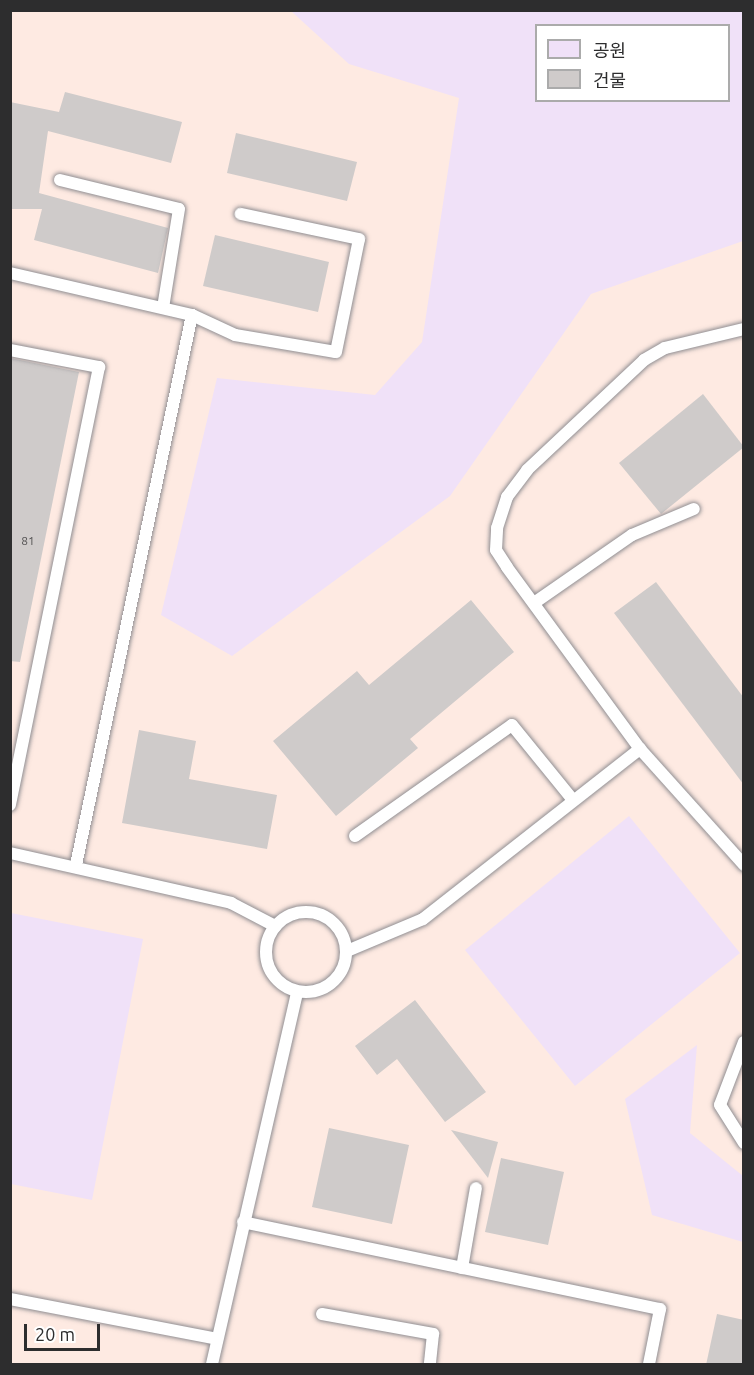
<!DOCTYPE html>
<meta charset="utf-8">
<style>
body{margin:0}
#map{position:relative;width:754px;height:1375px;overflow:hidden;background:#faf8fb;font-family:Ubuntu,"Noto Sans KR",sans-serif}
div>[style]{position:absolute}
.medical>*{inset:0;background:#feeae2}
.green>*{inset:0;background:#f0e1f8}
.building>*{inset:0;background:#cfcbca}
.roads{filter:drop-shadow(0 0 2px #908e92) drop-shadow(0 0 2px #908e92)}
.service>*{height:12px;margin:-6px;padding:0 6px;transform-origin:6px;border-radius:6px;background:#fff}
.service>.ring{margin:-6px;padding:0;box-sizing:content-box;background:none;border:12px solid #fff;border-radius:50%}
span{translate:-50% -50%;white-space:nowrap;text-align:center;line-height:1.15;-webkit-text-stroke:5px #fff;paint-order:stroke}
.number-label{font-size:12px;color:#565455}
.number-label span{-webkit-text-stroke-width:0}
.frame{position:absolute;inset:0;border:12px solid #2d2d2e;pointer-events:none}
.legend{position:absolute;left:535px;top:24px;width:195px;height:78px;box-sizing:border-box;background:#fff;border:2px solid #ababab;margin:0;padding:8px 10px;list-style:none;font-size:18px;color:#2d2d2e}
.legend li{display:flex;align-items:center;gap:12px;height:30px}
.legend b{width:30px;border:2px solid #ababab}
.scale{position:absolute;left:24px;top:1324px;width:76px;height:27px;box-sizing:border-box;border:3px solid #2d2d2e;border-top:0;padding-left:8px;font-size:18px;line-height:21px;white-space:nowrap;color:#2d2d2e;-webkit-text-stroke:4px #fff;paint-order:stroke}
</style>
<div id="map">
<div class="medical">
<div style="clip-path:polygon(evenodd,11px 11px,743px 11px,743px 1364px,11px 1364px,11px 11px,536px 26px,728px 26px,728px 100px,536px 100px,536px 26px)"></div>
</div>
<div class="green">
<div style="clip-path:polygon(evenodd,291px 11px,743px 11px,743px 241px,591px 294px,450px 496px,232px 656px,161px 615px,217px 378px,375px 395px,422px 342px,459px 98px,349px 64px,291px 11px,536px 26px,728px 26px,728px 100px,536px 100px,536px 26px)"></div>
<div style="clip-path:polygon(629px 816px,740px 953px,575px 1086px,465px 950px)"></div>
<div style="clip-path:polygon(11px 913px,143px 939px,92px 1200px,11px 1184px)"></div>
<div style="clip-path:polygon(697px 1045px,690px 1133px,743px 1176px,743px 1242px,652px 1215px,625px 1099px)"></div>
</div>
<div class="building">
<div style="clip-path:polygon(65px 92px,182px 122px,171px 163px,48px 131px,39px 193px,168px 228px,158px 273px,34px 240px,42px 209px,10px 209px,10px 102px,59px 112px)"></div>
<div style="clip-path:polygon(236px 133px,357px 162px,347px 201px,227px 173px)"></div>
<div style="clip-path:polygon(215px 235px,329px 262px,318px 312px,203px 286px)"></div>
<div style="clip-path:polygon(10px 358px,79px 372px,20px 662px,10px 661px)"></div>
<div style="clip-path:polygon(703px 394px,744px 447px,661px 514px,619px 463px)"></div>
<div style="clip-path:polygon(656px 582px,744px 698px,744px 785px,614px 613px)"></div>
<div style="clip-path:polygon(471px 600px,514px 652px,410px 739px,418px 748px,336px 816px,273px 741px,357px 671px,369px 685px)"></div>
<div style="clip-path:polygon(139px 730px,196px 741px,189px 779px,277px 795px,267px 849px,122px 823px)"></div>
<div style="clip-path:polygon(415px 1000px,486px 1092px,445px 1122px,397px 1059px,377px 1075px,355px 1046px)"></div>
<div style="clip-path:polygon(329px 1128px,409px 1145px,392px 1224px,312px 1207px)"></div>
<div style="clip-path:polygon(451px 1130px,498px 1142px,488px 1178px)"></div>
<div style="clip-path:polygon(501px 1158px,564px 1172px,548px 1245px,485px 1232px)"></div>
<div style="clip-path:polygon(717px 1314px,744px 1320px,744px 1365px,706px 1365px)"></div>
</div>
<div class="roads">
<div class="service">
<div style="left:60px;top:180px;width:122px;rotate:13.7deg"></div>
<div style="left:179px;top:209px;width:100px;rotate:99.2deg"></div>
<div style="left:10px;top:273px;width:187px;rotate:13deg"></div>
<div style="left:192px;top:315px;width:562px;rotate:101.91deg"></div>
<div style="left:192px;top:315px;width:47px;rotate:24.9deg"></div>
<div style="left:235px;top:335px;width:102px;rotate:9.6deg"></div>
<div style="left:336px;top:352px;width:115px;rotate:-78.5deg"></div>
<div style="left:359px;top:239px;width:121px;rotate:-168deg"></div>
<div style="left:10px;top:350px;width:91px;rotate:10.8deg"></div>
<div style="left:99px;top:367px;width:447px;rotate:101.5deg"></div>
<div style="left:534px;top:603px;width:119px;rotate:-34.8deg"></div>
<div style="left:632px;top:535px;width:67px;rotate:-22.8deg"></div>
<div style="left:640px;top:749px;width:156px;rotate:48.1deg"></div>
<div style="left:355px;top:836px;width:192px;rotate:-35.3deg"></div>
<div style="left:512px;top:725px;width:97px;rotate:50.9deg"></div>
<div style="left:10px;top:853px;width:227px;rotate:12.7deg"></div>
<div style="left:231px;top:903px;width:50px;rotate:27.6deg"></div>
<div class="ring" style="left:266px;top:912px;width:68px;height:68px"></div>
<div style="left:347px;top:951px;width:82px;rotate:-22.8deg"></div>
<div style="left:423px;top:919px;width:276px;rotate:-38.1deg"></div>
<div style="left:640px;top:749px;width:225px;rotate:-126.2deg"></div>
<div style="left:507px;top:567px;width:20px;rotate:-123deg"></div>
<div style="left:496px;top:550px;width:22px;rotate:-87deg"></div>
<div style="left:497px;top:528px;width:33px;rotate:-72deg"></div>
<div style="left:507px;top:497px;width:34px;rotate:-53deg"></div>
<div style="left:527px;top:470px;width:161px;rotate:-43.2deg"></div>
<div style="left:644px;top:360px;width:24px;rotate:-30deg"></div>
<div style="left:665px;top:348px;width:81px;rotate:-13.5deg"></div>
<div style="left:744px;top:1042px;width:67px;rotate:110.9deg"></div>
<div style="left:720px;top:1105px;width:45px;rotate:57.7deg"></div>
<div style="left:243px;top:1222px;width:426px;rotate:11.8deg"></div>
<div style="left:660px;top:1309px;width:56px;rotate:101.3deg"></div>
<div style="left:462px;top:1268px;width:81px;rotate:-80.1deg"></div>
<div style="left:10px;top:1299px;width:211px;rotate:10.9deg"></div>
<div style="left:322px;top:1314px;width:113px;rotate:10.2deg"></div>
<div style="left:433px;top:1334px;width:30px;rotate:96deg"></div>
<div style="left:212px;top:1364px;width:382px;rotate:-77.1deg"></div>
</div>
</div>
<div class="number-label">
<span style="left:28px;top:541px">81</span>
</div>
<div class="frame"></div>
<ul class="legend">
<li><b style="height:16px;background:#f0e1f8"></b>공원</li>
<li><b style="height:16px;background:#cfcbca"></b>건물</li>
</ul>
<div class="scale">20 m</div>
</div>
